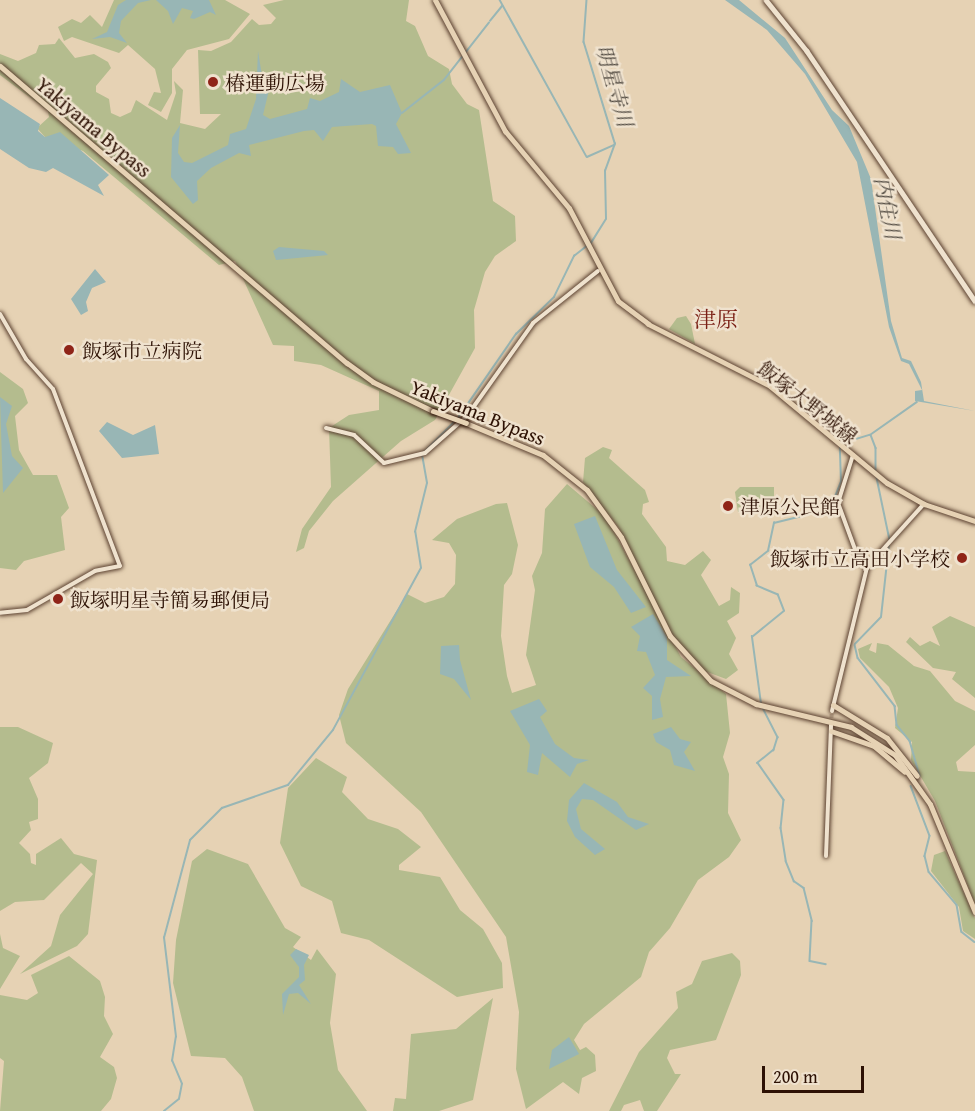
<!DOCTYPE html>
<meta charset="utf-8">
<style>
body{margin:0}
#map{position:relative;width:975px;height:1111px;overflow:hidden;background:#e6d2b4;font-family:"Gentium Book Plus","Noto Serif JP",serif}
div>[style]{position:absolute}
.green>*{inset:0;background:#b4bc8e}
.water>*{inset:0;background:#98b6b5}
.stream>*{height:1.5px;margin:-0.75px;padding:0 0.75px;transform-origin:0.75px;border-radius:0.75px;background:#98b6b5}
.tertiary-tunnel>*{height:4px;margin-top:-2px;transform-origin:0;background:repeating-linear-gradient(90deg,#c1ab91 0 4px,transparent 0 6px)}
.roads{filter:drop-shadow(0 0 2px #5b4130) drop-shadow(0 0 2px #5b4130)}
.tertiary>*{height:4px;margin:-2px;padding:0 2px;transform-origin:2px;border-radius:2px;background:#efe2ce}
.secondary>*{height:4.5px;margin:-2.25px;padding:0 2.25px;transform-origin:2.25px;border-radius:2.25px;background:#efe2ce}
.primary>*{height:5px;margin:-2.5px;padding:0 2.5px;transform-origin:2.5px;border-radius:2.5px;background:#e6d2b4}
.trunk>*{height:5px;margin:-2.5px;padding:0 2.5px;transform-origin:2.5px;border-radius:2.5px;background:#e6d2b4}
.bridges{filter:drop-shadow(0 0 2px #2d1104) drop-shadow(0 0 2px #2d1104)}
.trunk-bridge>*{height:5px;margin:-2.5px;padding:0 2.5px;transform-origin:2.5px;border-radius:2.5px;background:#e6d2b4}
.dots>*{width:16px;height:16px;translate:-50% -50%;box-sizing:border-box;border:3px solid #efe2ce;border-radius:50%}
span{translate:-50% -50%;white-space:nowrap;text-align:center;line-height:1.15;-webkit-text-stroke:5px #efe2ce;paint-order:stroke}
.poi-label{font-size:20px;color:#2d1104}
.left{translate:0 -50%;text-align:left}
.right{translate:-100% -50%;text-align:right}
.street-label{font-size:20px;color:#2d1104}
.water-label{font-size:21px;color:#524b42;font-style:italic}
.quarter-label{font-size:22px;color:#7a1f14}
.scale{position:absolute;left:762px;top:1066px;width:102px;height:27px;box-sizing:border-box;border:3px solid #2d1104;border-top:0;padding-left:8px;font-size:18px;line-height:21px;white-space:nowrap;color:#2d1104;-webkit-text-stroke:4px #efe2ce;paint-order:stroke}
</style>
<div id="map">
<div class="green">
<div style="clip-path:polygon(114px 0,225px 0,250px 14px,229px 39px,187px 50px,172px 69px,172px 93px,161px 112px,148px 105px,154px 92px,161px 93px,155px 69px,128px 45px,119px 53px,72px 37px,64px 41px,58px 27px,72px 19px,81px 23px,90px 15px,102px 27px)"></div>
<div style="clip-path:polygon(284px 0,409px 0,406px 21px,415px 26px,428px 56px,449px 69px,452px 84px,467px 104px,479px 110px,493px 201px,515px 216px,516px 241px,495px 256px,485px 272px,474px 310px,475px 348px,435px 420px,401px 441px,333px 501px,309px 531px,304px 548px,296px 552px,302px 529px,331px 487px,329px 428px,349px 415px,379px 410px,379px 391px,321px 365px,294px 361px,294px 346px,273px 345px,235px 261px,219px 265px,83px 151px,45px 137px,37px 128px,49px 117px,48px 111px,0 75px,0 54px,18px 61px,36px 53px,39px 45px,55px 44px,59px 38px,75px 58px,94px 54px,108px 62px,111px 68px,96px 86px,96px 92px,109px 99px,111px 113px,120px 117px,131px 112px,136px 100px,167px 120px,176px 93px,174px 81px,183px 90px,180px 123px,205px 129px,221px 114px,200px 114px,198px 50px,211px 51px,231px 42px,252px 19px,259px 25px,271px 24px,276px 18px,263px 5px)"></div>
<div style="clip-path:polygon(686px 316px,691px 324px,695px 344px,669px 329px,677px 318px)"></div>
<div style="clip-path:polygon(0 372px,23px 389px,28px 403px,15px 416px,19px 450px,33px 475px,57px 475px,69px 508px,61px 517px,65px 550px,24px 561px,16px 570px,0 568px)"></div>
<div style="clip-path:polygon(603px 447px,612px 450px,609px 458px,645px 490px,649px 502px,643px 504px,642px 514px,666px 547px,667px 561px,685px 565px,703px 551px,711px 560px,701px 575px,719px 606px,730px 600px,731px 587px,740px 593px,739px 613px,727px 621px,736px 638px,729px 654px,738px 670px,726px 679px,702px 670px,672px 634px,619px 528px,583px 482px,585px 458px)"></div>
<div style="clip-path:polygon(567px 484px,606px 517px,681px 657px,726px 694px,730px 733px,723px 757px,729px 774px,728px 813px,741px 840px,729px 857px,698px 880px,670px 928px,649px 952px,641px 977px,584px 1024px,574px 1040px,580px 1050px,586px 1047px,595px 1055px,596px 1071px,582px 1078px,579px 1094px,563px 1082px,526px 1109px,516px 1069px,519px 1012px,506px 937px,421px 812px,346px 743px,339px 715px,348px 689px,407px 594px,425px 603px,444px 597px,455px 584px,456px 555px,449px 543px,432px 540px,457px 519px,496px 504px,507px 503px,518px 545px,512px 574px,504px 585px,501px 636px,507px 676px,512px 693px,536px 685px,526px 655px,535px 590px,532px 576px,542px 553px,545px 509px)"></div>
<div style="clip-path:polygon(740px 487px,774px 487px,774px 513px,738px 512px,735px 492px)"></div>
<div style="clip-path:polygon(950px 616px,975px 627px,975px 698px,952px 679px,956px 672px,933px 668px,906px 642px,910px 637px,920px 646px,930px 641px,940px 646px,932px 627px)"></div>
<div style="clip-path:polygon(872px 643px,869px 650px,876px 653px,877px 643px,888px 645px,914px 666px,930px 671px,955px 701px,975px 711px,975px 745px,956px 762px,958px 771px,975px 772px,975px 904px,935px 801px,911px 760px,912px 742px,895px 728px,898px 708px,889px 687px,860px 658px,858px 649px)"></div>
<div style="clip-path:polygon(0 727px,18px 727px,53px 743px,48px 763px,29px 778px,38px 799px,38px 819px,29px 822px,31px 830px,19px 843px,30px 854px,31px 863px,36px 865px,36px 854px,61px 838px,74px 854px,97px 860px,88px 934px,77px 946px,20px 974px,51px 946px,60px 915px,93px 874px,81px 863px,44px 900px,15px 902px,0 911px)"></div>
<div style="clip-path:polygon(316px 758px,347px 777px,342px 792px,368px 819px,398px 829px,421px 847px,399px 865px,399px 870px,440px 877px,460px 910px,483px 929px,502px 963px,503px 988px,457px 997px,369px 940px,341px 933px,332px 901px,301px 886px,280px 843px,288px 788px)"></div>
<div style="clip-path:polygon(207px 849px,248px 864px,285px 928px,301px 937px,293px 947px,311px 960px,317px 949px,336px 974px,330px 1023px,338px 1070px,367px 1111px,254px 1111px,242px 1077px,225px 1058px,191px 1056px,173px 983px,176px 940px,192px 861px)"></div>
<div style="clip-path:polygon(945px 851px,975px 918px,975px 939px,963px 931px,959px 907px,931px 871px,934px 855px)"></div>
<div style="clip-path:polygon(0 934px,3px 948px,20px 956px,0 989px)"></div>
<div style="clip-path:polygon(732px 953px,740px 961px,741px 975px,716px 1040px,670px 1050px,667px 1058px,675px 1074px,681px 1074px,657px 1111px,644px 1111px,640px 1100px,624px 1105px,621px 1111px,609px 1111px,639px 1052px,678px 1008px,676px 992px,692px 984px,702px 961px)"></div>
<div style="clip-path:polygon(69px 956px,100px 981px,105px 997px,104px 1016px,113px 1034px,100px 1057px,114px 1067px,117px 1078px,111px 1099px,101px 1111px,0 1111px,4px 1061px,0 1058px,0 995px,27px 1000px,38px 993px,31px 975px)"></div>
<div style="clip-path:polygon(493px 998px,473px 1100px,439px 1111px,393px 1111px,395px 1098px,406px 1099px,411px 1034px,456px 1029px)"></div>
</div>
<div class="water">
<div style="clip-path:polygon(126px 0,151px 0,138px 3px,121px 21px,119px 33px,127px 43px,110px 37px,92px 39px,107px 32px,118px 5px)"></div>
<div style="clip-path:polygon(156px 0,209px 0,216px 15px,210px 12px,194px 19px,190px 18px,193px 11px,182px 8px,173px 24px,168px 11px)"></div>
<div style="clip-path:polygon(725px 0,739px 0,785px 38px,832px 110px,849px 126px,871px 179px,891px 321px,902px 358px,911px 361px,921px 382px,924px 401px,975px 411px,915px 401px,915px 391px,922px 390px,909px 364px,901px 361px,889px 327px,857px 162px,805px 74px,767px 30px)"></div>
<div style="clip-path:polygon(258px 51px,263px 82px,269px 90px,263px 115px,270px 119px,307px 109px,310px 98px,320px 101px,339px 92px,341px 79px,360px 92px,390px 85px,402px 113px,396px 124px,411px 153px,398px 154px,393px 147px,378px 146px,376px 126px,372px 124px,332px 127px,323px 141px,314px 130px,304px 131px,249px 145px,251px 156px,239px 153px,211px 168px,197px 181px,198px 200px,193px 204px,171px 177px,172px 138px,180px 125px,178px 153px,184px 162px,192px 163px,228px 145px,230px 134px,246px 129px,256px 99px)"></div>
<div style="clip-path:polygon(0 98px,40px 124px,38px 131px,45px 137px,60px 132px,109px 175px,98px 185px,104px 196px,53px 168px,46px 172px,29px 168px,0 149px)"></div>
<div style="clip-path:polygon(279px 247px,324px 251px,328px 255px,276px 260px,273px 251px)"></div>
<div style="clip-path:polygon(95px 269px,106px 282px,92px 288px,86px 302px,88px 311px,81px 315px,71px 299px)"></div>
<div style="clip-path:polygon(0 397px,12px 406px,6px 424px,12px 456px,23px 468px,3px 493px)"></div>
<div style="clip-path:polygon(107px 422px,133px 435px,155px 425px,159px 454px,122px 458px,99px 431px)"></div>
<div style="clip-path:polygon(595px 516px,617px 570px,646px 607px,631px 613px,614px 587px,590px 567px,574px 524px)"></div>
<div style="clip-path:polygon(653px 614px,667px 637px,667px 660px,691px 676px,666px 677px,660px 699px,663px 717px,652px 720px,652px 696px,643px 688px,655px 675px,646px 652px,637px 651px,640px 636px,631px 627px)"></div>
<div style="clip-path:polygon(459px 645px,460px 660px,471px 700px,454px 679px,440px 674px,441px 646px)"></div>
<div style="clip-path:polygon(539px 699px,547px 711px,540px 717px,555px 744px,574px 758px,589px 760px,577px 764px,570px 777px,542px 753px,538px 775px,527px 772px,530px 745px,510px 711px)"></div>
<div style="clip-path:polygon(671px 727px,680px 739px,691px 742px,684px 752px,695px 771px,674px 765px,670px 750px,656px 742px,653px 734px)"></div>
<div style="clip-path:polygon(584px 783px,617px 802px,628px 817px,649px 824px,636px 830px,593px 800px,582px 799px,576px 809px,581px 829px,605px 849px,595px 855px,575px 837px,567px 821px,569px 800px)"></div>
<div style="clip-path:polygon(296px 949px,309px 955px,304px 965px,305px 980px,299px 985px,311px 1004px,298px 993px,289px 994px,283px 1015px,282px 994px,299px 977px,299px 967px,290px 955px)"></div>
<div style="clip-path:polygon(569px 1037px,579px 1054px,549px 1069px,552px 1050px)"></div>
</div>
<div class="stream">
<div style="left:500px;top:0;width:179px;rotate:61deg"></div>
<div style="left:587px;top:157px;width:30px;rotate:-24deg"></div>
<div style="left:587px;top:0;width:42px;rotate:94.1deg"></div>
<div style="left:584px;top:42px;width:106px;rotate:72.9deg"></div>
<div style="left:490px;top:21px;width:19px;rotate:-51deg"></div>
<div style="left:466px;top:52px;width:37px;rotate:-52deg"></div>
<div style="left:402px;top:113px;width:53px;rotate:-38.2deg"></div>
<div style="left:444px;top:80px;width:29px;rotate:-52deg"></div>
<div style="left:591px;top:243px;width:28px;rotate:-58deg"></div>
<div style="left:606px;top:219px;width:48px;rotate:-91.2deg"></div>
<div style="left:605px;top:171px;width:29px;rotate:-70deg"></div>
<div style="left:458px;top:418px;width:102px;rotate:-55.4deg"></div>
<div style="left:516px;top:334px;width:53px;rotate:-44.2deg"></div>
<div style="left:554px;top:297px;width:46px;rotate:-64deg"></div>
<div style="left:574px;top:256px;width:16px;rotate:-38deg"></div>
<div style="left:871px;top:435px;width:14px;rotate:69deg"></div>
<div style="left:876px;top:448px;width:23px;rotate:90deg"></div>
<div style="left:843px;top:443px;width:28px;rotate:-17deg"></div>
<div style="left:870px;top:435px;width:57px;rotate:-35.1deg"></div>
<div style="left:877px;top:478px;width:63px;rotate:78.2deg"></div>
<div style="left:855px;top:644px;width:37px;rotate:-46deg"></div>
<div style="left:881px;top:617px;width:73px;rotate:-83.7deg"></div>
<div style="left:855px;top:645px;width:13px;rotate:77deg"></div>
<div style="left:858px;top:658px;width:61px;rotate:52.4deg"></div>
<div style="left:895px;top:706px;width:19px;rotate:84deg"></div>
<div style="left:897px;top:725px;width:21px;rotate:51deg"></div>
<div style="left:910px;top:741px;width:36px;rotate:74deg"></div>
<div style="left:761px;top:704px;width:68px;rotate:-97.7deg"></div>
<div style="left:752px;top:637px;width:41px;rotate:-39.1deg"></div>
<div style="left:784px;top:611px;width:17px;rotate:-111deg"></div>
<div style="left:778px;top:595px;width:23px;rotate:-157deg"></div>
<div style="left:757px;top:586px;width:22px;rotate:-108deg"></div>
<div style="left:750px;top:565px;width:23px;rotate:-38deg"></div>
<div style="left:768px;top:551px;width:29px;rotate:-78deg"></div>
<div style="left:774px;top:523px;width:38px;rotate:-14deg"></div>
<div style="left:811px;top:514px;width:27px;rotate:-33deg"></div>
<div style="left:834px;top:499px;width:18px;rotate:-68deg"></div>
<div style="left:841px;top:482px;width:34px;rotate:-92deg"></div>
<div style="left:763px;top:708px;width:33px;rotate:63deg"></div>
<div style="left:778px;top:737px;width:14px;rotate:107deg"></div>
<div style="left:774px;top:750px;width:21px;rotate:141deg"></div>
<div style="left:758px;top:763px;width:45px;rotate:54.9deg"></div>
<div style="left:784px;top:800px;width:28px;rotate:96deg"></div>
<div style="left:781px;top:828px;width:33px;rotate:81deg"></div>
<div style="left:786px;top:861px;width:22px;rotate:68deg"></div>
<div style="left:794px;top:881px;width:12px;rotate:35deg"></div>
<div style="left:804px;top:888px;width:34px;rotate:76deg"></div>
<div style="left:812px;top:921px;width:40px;rotate:92.9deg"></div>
<div style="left:810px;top:961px;width:16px;rotate:11deg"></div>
<div style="left:911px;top:786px;width:53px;rotate:69.2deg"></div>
<div style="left:930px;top:836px;width:21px;rotate:104deg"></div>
<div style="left:925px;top:856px;width:16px;rotate:76deg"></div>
<div style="left:929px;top:872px;width:43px;rotate:49.7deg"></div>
<div style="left:957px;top:905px;width:27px;rotate:80deg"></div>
<div style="left:962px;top:932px;width:16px;rotate:38deg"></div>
<div style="left:164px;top:1111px;width:19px;rotate:-39deg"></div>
<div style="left:179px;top:1099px;width:15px;rotate:-79deg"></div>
<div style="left:182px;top:1084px;width:25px;rotate:-113deg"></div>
<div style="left:172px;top:1061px;width:24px;rotate:-81deg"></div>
<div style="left:176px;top:1037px;width:100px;rotate:-96.9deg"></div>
<div style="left:164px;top:938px;width:101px;rotate:-75.1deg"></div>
<div style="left:190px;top:840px;width:45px;rotate:-45deg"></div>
<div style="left:222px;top:808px;width:70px;rotate:-19.2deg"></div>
<div style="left:288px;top:785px;width:71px;rotate:-50.7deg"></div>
<div style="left:333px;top:730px;width:184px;rotate:-61.5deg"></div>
<div style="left:421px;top:568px;width:36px;rotate:-99deg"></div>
<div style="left:415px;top:532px;width:50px;rotate:-76.2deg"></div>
<div style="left:427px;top:483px;width:29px;rotate:-100deg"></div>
<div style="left:422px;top:454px;width:47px;rotate:-45deg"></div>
</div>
<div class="tertiary-tunnel">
<div style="left:831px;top:724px;width:13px;rotate:-86deg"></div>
</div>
<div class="roads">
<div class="tertiary">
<div style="left:0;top:314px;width:52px;rotate:60deg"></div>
<div style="left:26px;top:359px;width:40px;rotate:48deg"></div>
<div style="left:53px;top:389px;width:189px;rotate:69.3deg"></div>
<div style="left:120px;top:566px;width:25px;rotate:169deg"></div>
<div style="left:95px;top:571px;width:78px;rotate:150.2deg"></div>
<div style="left:27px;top:610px;width:27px;rotate:174deg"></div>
<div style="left:326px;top:428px;width:29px;rotate:14deg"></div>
<div style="left:354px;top:435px;width:41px;rotate:43deg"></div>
<div style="left:384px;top:463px;width:42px;rotate:-13.7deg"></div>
<div style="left:425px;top:453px;width:56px;rotate:-41.4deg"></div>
<div style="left:467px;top:416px;width:114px;rotate:-54.6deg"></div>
<div style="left:533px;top:323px;width:83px;rotate:-38.7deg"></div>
<div style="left:853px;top:455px;width:50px;rotate:107.4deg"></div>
<div style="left:838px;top:503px;width:61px;rotate:69.8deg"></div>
<div style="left:859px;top:560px;width:11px;rotate:41deg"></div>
<div style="left:832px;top:711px;width:148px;rotate:-76.3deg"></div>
<div style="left:867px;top:567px;width:85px;rotate:-47.9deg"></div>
<div style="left:826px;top:856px;width:131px;rotate:-87.8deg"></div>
</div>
<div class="secondary">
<div style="left:766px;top:0;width:65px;rotate:51.2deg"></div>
<div style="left:807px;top:51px;width:301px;rotate:56.1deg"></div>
</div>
<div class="primary">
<div style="left:435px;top:0;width:149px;rotate:61.9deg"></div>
<div style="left:505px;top:131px;width:100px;rotate:50.3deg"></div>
<div style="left:569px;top:208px;width:105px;rotate:62.2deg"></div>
<div style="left:618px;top:301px;width:38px;rotate:37deg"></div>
<div style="left:648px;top:324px;width:137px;rotate:26.9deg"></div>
<div style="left:770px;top:386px;width:152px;rotate:39.7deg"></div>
<div style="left:887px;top:483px;width:43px;rotate:29.6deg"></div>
<div style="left:924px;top:504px;width:54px;rotate:18.4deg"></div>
</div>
<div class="trunk">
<div style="left:0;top:66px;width:457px;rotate:40.6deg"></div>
<div style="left:347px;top:363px;width:32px;rotate:36deg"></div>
<div style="left:373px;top:382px;width:67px;rotate:25.8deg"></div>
<div style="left:466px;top:423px;width:83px;rotate:22.6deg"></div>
<div style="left:543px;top:455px;width:56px;rotate:38.5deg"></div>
<div style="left:587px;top:490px;width:58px;rotate:54.1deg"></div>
<div style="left:621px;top:537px;width:110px;rotate:63.7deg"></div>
<div style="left:670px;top:636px;width:61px;rotate:47.7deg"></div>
<div style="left:711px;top:681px;width:51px;rotate:27.1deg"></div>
<div style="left:756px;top:704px;width:98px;rotate:13.6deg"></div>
<div style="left:851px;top:727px;width:52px;rotate:32.5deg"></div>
<div style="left:895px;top:755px;width:60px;rotate:54.5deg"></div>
<div style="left:930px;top:804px;width:117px;rotate:67.4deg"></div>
<div style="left:833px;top:705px;width:63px;rotate:31.4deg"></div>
<div style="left:887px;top:738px;width:48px;rotate:51.7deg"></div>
<div style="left:831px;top:731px;width:46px;rotate:19.2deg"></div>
<div style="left:874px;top:746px;width:40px;rotate:40deg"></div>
</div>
</div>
<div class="bridges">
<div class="trunk-bridge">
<div style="left:433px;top:411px;width:35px;rotate:20deg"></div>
</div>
</div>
<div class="dots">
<div style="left:213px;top:82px;background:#8f2418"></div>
<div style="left:69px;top:350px;background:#8f2418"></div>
<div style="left:728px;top:506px;background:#8f2418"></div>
<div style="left:962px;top:558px;background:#8f2418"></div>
<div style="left:58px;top:599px;background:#8f2418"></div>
</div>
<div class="poi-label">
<span class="left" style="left:225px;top:82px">椿運動広場</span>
<span class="left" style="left:82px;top:350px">飯塚市立病院</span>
<span class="left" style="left:740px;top:506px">津原公民館</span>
<span class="right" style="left:950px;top:558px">飯塚市立高田小学校</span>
<span class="left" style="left:70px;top:599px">飯塚明星寺簡易郵便局</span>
</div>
<div class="street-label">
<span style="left:94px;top:127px;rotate:40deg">Yakiyama Bypass</span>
<span style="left:808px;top:402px;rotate:38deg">飯塚大野城線</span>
<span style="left:478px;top:412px;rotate:22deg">Yakiyama Bypass</span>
</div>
<div class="water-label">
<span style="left:614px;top:86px;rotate:74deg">明星寺川</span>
<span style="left:887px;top:208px;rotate:79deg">内住川</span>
</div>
<div class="quarter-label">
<span style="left:716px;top:320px">津原</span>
</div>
<div class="scale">200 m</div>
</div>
